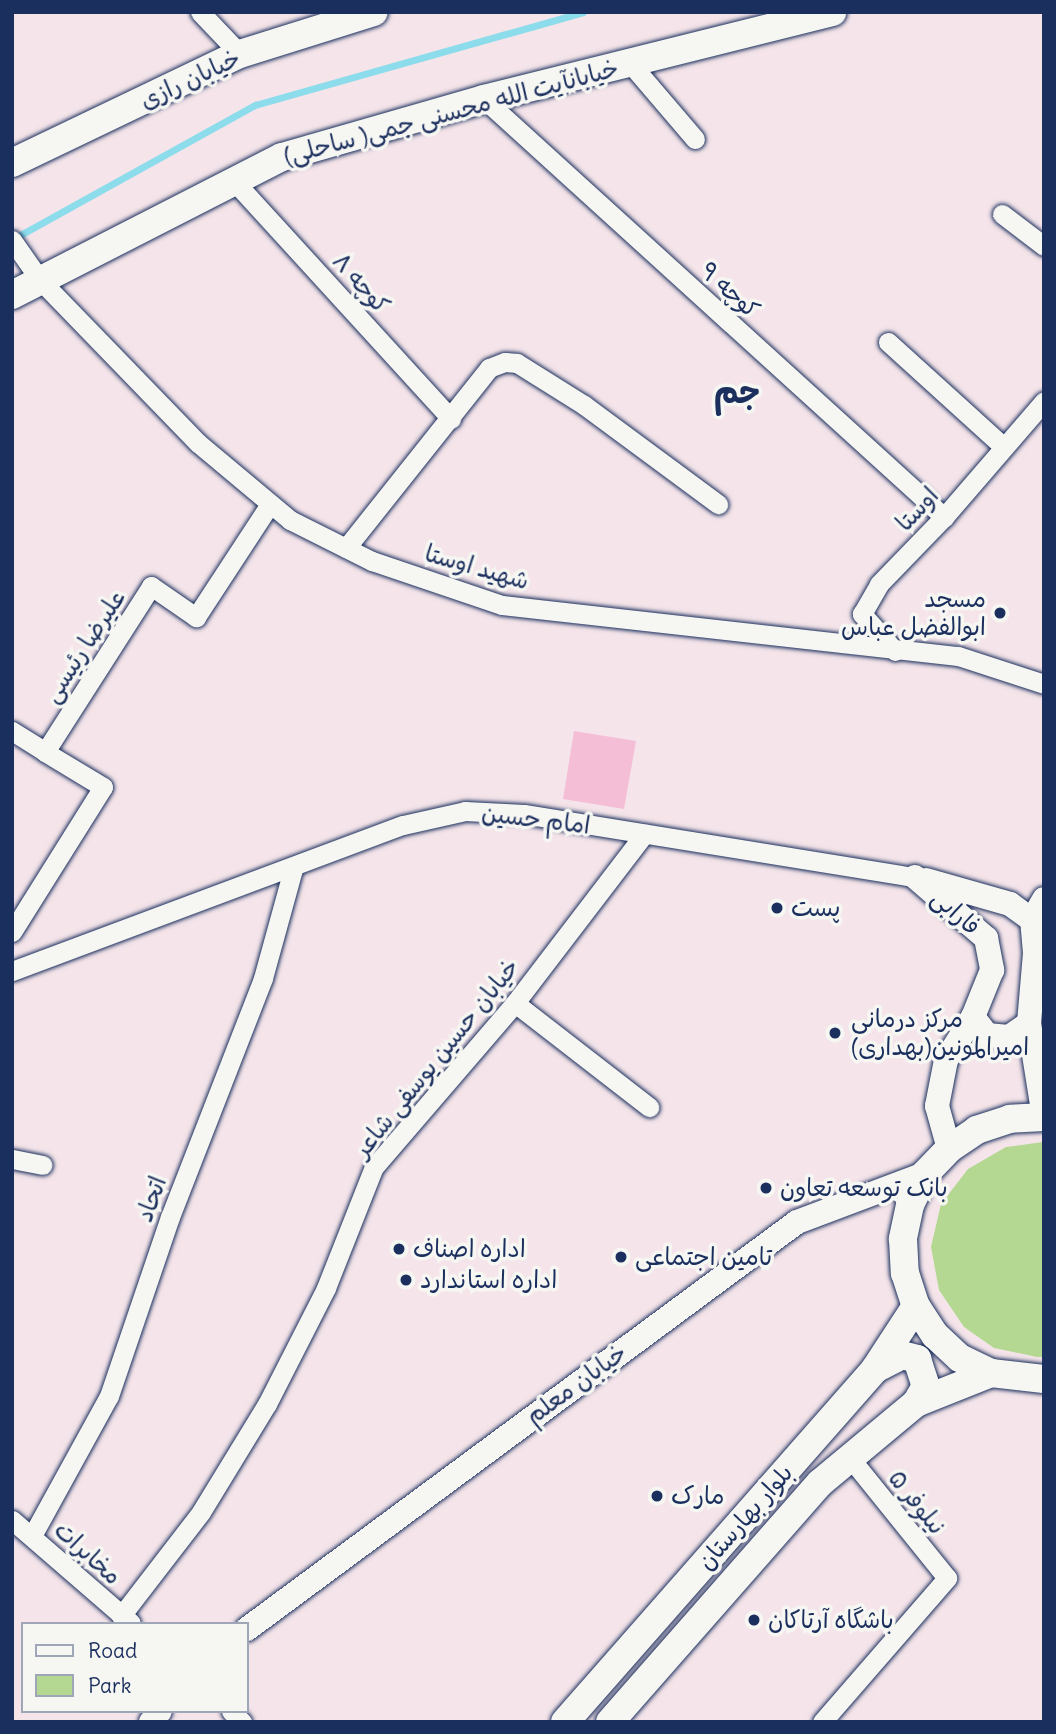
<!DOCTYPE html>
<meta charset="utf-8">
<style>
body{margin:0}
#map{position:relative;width:1056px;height:1734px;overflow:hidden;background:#f5e5ea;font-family:Delius,"Playpen Sans Arabic",sans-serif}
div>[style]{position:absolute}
.green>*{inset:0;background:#b4d892}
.stream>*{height:7px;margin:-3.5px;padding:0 3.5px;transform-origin:3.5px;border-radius:3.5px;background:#8ddceb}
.building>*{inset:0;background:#f4bed6}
.roads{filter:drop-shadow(0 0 2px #1b2f5e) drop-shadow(0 0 2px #1b2f5e)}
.minor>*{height:19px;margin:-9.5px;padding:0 9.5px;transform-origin:9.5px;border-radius:9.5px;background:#f6f6f2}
.tertiary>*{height:24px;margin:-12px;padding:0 12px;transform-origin:12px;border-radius:12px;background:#f6f6f2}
.secondary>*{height:28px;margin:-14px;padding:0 14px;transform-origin:14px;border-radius:14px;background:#f6f6f2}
.dots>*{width:19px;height:19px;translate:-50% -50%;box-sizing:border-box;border:4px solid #f6f6f2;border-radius:50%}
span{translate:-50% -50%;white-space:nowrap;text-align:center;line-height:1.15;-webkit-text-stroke:7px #f6f6f2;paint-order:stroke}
.street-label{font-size:24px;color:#1b2f5e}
.poi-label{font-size:24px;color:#1b2f5e}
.right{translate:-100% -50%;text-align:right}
.left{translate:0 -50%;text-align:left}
.district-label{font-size:32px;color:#1b2f5e;font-weight:700}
.frame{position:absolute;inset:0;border:14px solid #1b2f5e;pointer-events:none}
.legend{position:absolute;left:21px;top:1622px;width:228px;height:91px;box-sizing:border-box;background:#f6f6f2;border:2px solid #9ea6b7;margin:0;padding:9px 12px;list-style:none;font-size:21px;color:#1b2f5e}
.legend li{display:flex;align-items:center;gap:14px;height:35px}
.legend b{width:35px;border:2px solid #9ea6b7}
</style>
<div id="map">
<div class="green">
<div style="clip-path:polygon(1043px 1142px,1044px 1357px,1037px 1357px,994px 1348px,964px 1327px,939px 1290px,931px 1247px,941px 1204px,968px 1169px,1006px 1147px)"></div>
</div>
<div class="stream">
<div style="left:13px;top:239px;width:277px;rotate:-29deg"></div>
<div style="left:255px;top:105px;width:341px;rotate:-15.8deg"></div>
</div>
<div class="building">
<div style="clip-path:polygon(574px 731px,636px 741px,624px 809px,563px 799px)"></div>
</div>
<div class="roads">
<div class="minor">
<div style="left:200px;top:12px;width:58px;rotate:46.4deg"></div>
<div style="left:630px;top:63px;width:100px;rotate:49.5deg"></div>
<div style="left:484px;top:99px;width:622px;rotate:42.26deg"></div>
<div style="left:234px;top:181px;width:322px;rotate:47.6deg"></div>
<div style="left:1002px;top:214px;width:53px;rotate:37.3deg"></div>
<div style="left:12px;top:240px;width:49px;rotate:55deg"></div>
<div style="left:40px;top:280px;width:227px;rotate:45.9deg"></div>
<div style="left:198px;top:443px;width:120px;rotate:39.9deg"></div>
<div style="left:290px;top:520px;width:92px;rotate:26.6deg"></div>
<div style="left:372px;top:561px;width:137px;rotate:18.7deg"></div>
<div style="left:502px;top:605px;width:459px;rotate:6.4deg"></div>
<div style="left:958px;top:656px;width:90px;rotate:18deg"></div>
<div style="left:888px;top:342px;width:156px;rotate:42.2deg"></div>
<div style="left:346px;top:548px;width:230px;rotate:-51.5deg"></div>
<div style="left:489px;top:368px;width:17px;rotate:-21deg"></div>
<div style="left:505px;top:362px;width:12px;rotate:5deg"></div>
<div style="left:517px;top:363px;width:79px;rotate:32.1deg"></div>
<div style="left:584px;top:405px;width:167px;rotate:36.5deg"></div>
<div style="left:895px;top:651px;width:50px;rotate:-131.7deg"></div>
<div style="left:862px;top:614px;width:34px;rotate:-60deg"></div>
<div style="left:879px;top:584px;width:93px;rotate:-45.9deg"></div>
<div style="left:944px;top:517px;width:153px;rotate:-49.2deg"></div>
<div style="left:12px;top:731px;width:39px;rotate:32deg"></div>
<div style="left:45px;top:752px;width:197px;rotate:-57.4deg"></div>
<div style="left:151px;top:586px;width:55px;rotate:34.6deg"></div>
<div style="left:196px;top:617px;width:135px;rotate:-56.8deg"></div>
<div style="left:12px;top:932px;width:171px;rotate:-57.9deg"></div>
<div style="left:103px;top:787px;width:68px;rotate:-148.9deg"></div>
<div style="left:12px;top:971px;width:417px;rotate:-20.5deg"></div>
<div style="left:403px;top:825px;width:64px;rotate:-12.7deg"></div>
<div style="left:465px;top:811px;width:59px;rotate:2.9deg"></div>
<div style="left:524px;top:814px;width:396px;rotate:9.2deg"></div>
<div style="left:515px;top:1003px;width:170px;rotate:37.8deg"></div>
<div style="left:12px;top:1159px;width:31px;rotate:11deg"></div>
<div style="left:12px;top:1520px;width:157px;rotate:40.9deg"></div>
<div style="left:32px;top:1536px;width:160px;rotate:-61.2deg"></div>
<div style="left:109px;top:1396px;width:189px;rotate:-71.2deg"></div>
<div style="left:170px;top:1217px;width:256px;rotate:-68.7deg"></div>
<div style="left:263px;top:978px;width:113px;rotate:-74.6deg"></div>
<div style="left:121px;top:1616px;width:131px;rotate:-52.4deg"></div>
<div style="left:201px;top:1512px;width:127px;rotate:-58.6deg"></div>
<div style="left:267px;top:1404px;width:130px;rotate:-63deg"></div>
<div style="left:326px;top:1288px;width:130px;rotate:-68.4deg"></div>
<div style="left:374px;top:1167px;width:216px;rotate:-49.3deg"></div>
<div style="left:515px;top:1003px;width:213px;rotate:-52.6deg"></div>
<div style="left:231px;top:1711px;width:16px;rotate:45deg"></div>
<div style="left:822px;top:1722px;width:191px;rotate:-49deg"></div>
<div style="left:947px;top:1578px;width:154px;rotate:-128.9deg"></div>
</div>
<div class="tertiary">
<div style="left:915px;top:877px;width:94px;rotate:40.7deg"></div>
<div style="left:986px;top:938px;width:33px;rotate:79deg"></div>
<div style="left:992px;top:970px;width:51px;rotate:112deg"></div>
<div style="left:973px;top:1017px;width:51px;rotate:122.1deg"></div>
<div style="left:946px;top:1060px;width:47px;rotate:101.1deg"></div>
<div style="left:937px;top:1106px;width:45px;rotate:74.4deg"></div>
<div style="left:926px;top:880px;width:87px;rotate:15.9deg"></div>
<div style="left:1010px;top:904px;width:27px;rotate:36deg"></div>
<div style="left:973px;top:1017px;width:23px;rotate:52deg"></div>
<div style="left:987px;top:1035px;width:22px;rotate:5deg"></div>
<div style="left:1009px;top:1037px;width:24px;rotate:-35deg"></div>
<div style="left:1044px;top:1117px;width:95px;rotate:-99.1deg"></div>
<div style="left:1029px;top:1023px;width:70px;rotate:-85.1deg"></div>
<div style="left:1035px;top:953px;width:33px;rotate:-95deg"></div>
<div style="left:1032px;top:920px;width:24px;rotate:-60deg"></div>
<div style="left:247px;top:1629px;width:684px;rotate:-36.5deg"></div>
<div style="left:797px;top:1222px;width:137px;rotate:-20.6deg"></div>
<div style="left:151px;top:1722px;width:14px;rotate:-51deg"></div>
</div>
<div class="secondary">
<div style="left:12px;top:163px;width:253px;rotate:-25.6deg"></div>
<div style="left:240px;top:54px;width:140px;rotate:-17.4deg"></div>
<div style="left:12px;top:295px;width:303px;rotate:-27.1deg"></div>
<div style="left:282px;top:157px;width:210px;rotate:-16deg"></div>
<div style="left:484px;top:99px;width:359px;rotate:-14deg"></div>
<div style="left:1044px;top:1117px;width:34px;rotate:177deg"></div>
<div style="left:1010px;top:1119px;width:35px;rotate:162deg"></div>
<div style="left:977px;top:1130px;width:34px;rotate:146deg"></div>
<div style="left:949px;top:1149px;width:35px;rotate:134deg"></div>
<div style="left:925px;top:1174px;width:34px;rotate:116deg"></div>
<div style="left:910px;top:1205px;width:35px;rotate:102deg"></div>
<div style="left:903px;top:1239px;width:34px;rotate:87deg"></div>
<div style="left:905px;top:1273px;width:35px;rotate:72deg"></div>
<div style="left:916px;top:1306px;width:35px;rotate:57deg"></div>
<div style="left:935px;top:1335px;width:34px;rotate:43deg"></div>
<div style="left:960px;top:1358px;width:34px;rotate:26deg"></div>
<div style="left:991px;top:1373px;width:53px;rotate:6.5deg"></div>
<div style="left:875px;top:1369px;width:30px;rotate:-27deg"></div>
<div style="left:902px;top:1355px;width:16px;rotate:15deg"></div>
<div style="left:917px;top:1359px;width:28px;rotate:72deg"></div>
<div style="left:926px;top:1386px;width:20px;rotate:120deg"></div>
<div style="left:565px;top:1722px;width:470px;rotate:-48.7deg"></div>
<div style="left:875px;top:1369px;width:75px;rotate:-56.9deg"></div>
<div style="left:610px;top:1722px;width:318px;rotate:-48.7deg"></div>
<div style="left:820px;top:1483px;width:125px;rotate:-39.8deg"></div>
<div style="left:916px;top:1403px;width:81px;rotate:-21.8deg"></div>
</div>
</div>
<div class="dots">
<div style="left:1000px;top:613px;background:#1b2f5e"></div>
<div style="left:777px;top:908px;background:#1b2f5e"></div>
<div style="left:835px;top:1033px;background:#1b2f5e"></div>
<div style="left:766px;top:1188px;background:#1b2f5e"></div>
<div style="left:399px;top:1249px;background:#1b2f5e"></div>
<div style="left:621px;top:1257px;background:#1b2f5e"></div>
<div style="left:406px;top:1280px;background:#1b2f5e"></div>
<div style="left:657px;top:1496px;background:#1b2f5e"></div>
<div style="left:754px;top:1620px;background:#1b2f5e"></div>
</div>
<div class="street-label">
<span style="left:190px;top:79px;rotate:-25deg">خیابان رازی</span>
<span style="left:451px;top:112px;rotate:-15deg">خیابانآیت الله محسنی جمی( ساحلی)</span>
<span style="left:361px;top:283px;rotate:48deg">کوچه ۸</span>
<span style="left:730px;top:290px;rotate:42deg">کوچه ۹</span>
<span style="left:917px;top:509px;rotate:-47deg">اوستا</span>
<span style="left:477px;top:567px;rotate:16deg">شهید اوستا</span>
<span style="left:84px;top:646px;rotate:-57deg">علیرضا رئیسی</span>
<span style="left:536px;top:819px;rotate:7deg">امام حسین</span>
<span style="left:956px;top:912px;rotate:41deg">فارابی</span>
<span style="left:436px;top:1058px;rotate:-51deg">خیابان حسین یوسفی شاعر</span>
<span style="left:151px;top:1199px;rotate:-70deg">اتحاد</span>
<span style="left:576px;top:1384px;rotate:-36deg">خیابان معلم</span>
<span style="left:917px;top:1502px;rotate:51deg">نیلوفر ۵</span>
<span style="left:745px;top:1517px;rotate:-49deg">بلوار بهارستان</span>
<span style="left:88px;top:1553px;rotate:42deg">مخابرات</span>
</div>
<div class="poi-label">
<span class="right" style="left:986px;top:613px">مسجد<br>ابوالفضل عباس</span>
<span class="left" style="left:791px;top:908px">پست</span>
<span class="left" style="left:851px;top:1033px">مرکز درمانی<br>امیرالمونین(بهداری)</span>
<span class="left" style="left:780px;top:1188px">بانک توسعه تعاون</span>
<span class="left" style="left:413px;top:1249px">اداره اصناف</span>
<span class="left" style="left:635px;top:1257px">تامین اجتماعی</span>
<span class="left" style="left:420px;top:1280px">اداره استاندارد</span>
<span class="left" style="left:671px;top:1496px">مارک</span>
<span class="left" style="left:768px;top:1620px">باشگاه آرتاکان</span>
</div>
<div class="district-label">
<span style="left:737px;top:392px">جم</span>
</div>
<div class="frame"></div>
<ul class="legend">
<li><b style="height:9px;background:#f6f6f2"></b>Road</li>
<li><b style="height:19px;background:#b4d892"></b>Park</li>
</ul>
</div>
